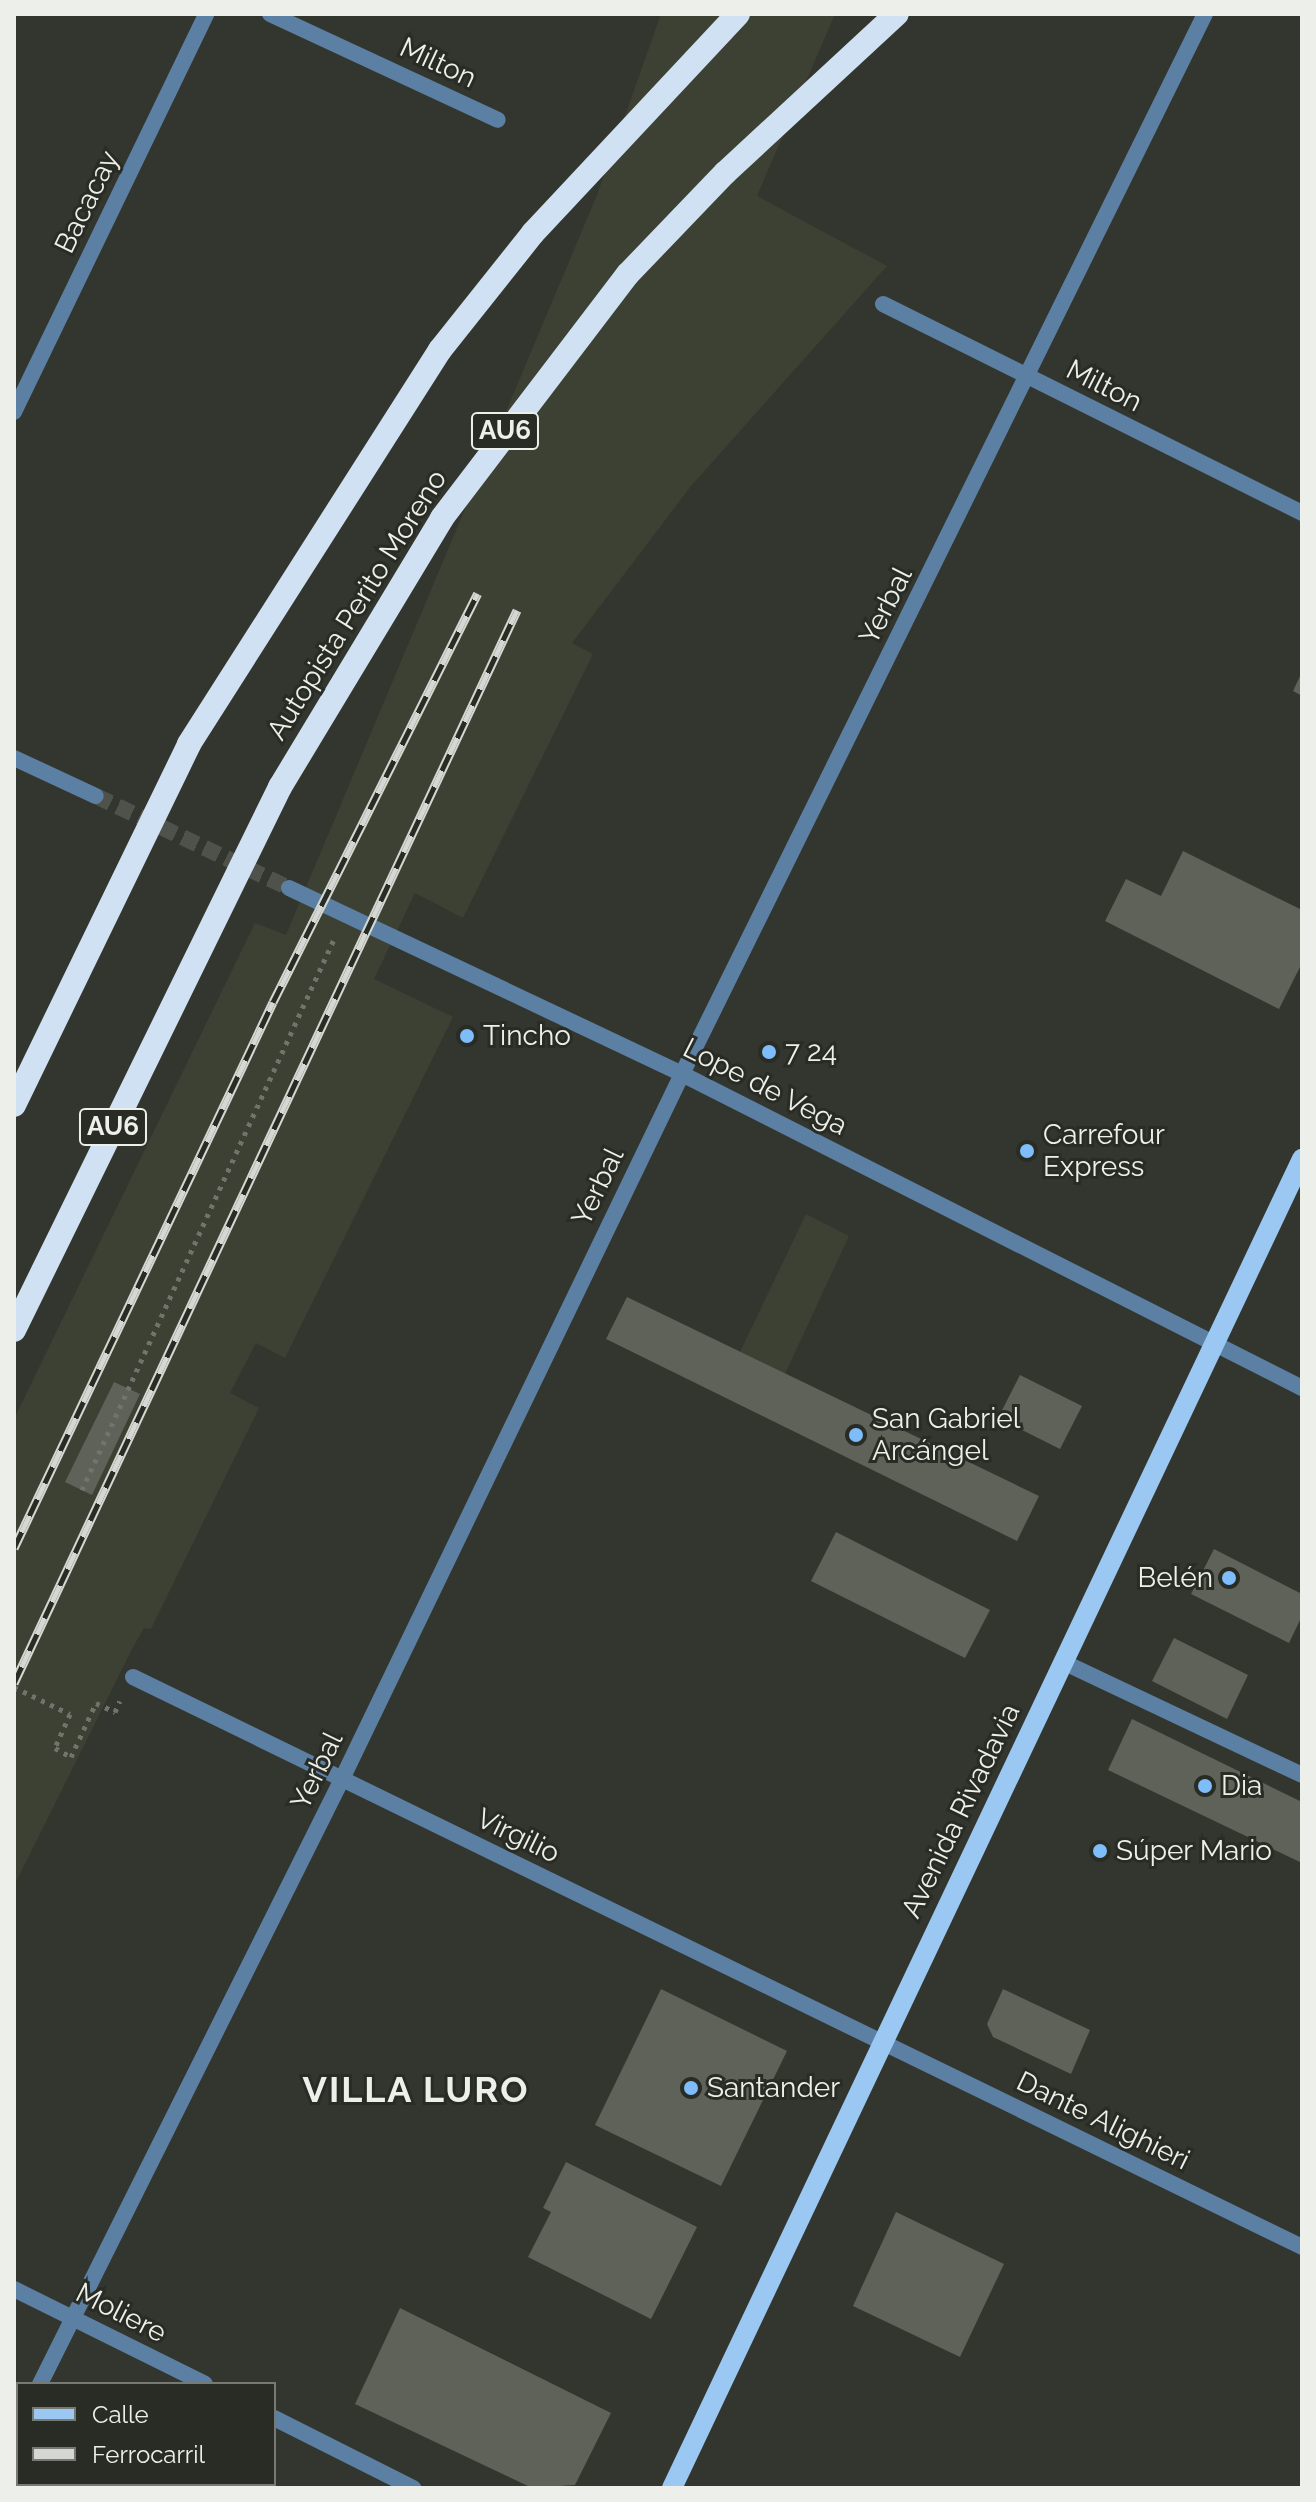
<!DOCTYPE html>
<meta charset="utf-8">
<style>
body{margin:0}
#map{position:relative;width:1316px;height:2502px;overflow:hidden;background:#33362e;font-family:Raleway,sans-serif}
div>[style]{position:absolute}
.built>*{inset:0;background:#3c4133}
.building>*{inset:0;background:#5e6259}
.minor-tunnel>*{height:16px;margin-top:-8px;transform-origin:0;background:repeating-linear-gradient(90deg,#4f524a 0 16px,transparent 0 24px)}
.path>*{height:5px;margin-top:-2.5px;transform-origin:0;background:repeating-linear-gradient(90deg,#71736c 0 4px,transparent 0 10px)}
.service>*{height:16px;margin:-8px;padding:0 8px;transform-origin:8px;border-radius:8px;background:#5b80a3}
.minor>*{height:16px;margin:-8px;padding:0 8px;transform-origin:8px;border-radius:8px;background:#5b80a3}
.primary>*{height:20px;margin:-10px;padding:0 10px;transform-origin:10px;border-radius:10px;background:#9bc8f3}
.motorway>*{height:24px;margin:-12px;padding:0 12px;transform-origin:12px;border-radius:12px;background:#cfe1f2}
.rail>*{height:9px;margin-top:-4.5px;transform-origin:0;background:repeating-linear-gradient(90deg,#292c24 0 18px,#d5d7d2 0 36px);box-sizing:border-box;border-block:2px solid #d5d7d2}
.dots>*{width:22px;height:22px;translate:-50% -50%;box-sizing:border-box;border:4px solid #292c24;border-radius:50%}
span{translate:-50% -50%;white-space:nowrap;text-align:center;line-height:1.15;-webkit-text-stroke:6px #292c24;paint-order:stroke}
.shield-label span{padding:2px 6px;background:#292c24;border:2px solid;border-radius:6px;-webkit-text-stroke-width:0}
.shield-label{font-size:26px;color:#edefea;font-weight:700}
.street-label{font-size:28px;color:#edefea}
.poi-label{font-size:28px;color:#edefea}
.left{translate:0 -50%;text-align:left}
.right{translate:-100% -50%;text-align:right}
.district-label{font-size:36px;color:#edefea;font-weight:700;letter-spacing:2px}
.frame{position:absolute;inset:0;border:16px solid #edefea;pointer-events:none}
.legend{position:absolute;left:16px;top:2382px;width:260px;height:104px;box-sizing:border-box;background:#292c24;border:2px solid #777a73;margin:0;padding:10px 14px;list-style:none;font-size:24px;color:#edefea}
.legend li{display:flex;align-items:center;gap:16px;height:40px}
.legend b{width:40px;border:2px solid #777a73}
</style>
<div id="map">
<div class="built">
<div style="clip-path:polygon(661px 14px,835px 14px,757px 196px,887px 266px,691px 486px,572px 643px,593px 654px,463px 918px,415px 893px,374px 979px,453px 1017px,285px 1358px,256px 1343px,230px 1393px,259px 1408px,151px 1629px,144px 1628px,131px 1651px,14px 1886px,14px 1419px,255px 923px,286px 935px,597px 195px)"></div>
<div style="clip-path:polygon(806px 1214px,849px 1236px,785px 1374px,740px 1352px)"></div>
</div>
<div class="building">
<div style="clip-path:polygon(1302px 672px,1302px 696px,1293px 691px)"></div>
<div style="clip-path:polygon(1183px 851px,1302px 910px,1302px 963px,1279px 1009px,1105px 921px,1126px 879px,1161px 896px)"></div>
<div style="clip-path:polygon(627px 1297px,1039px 1496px,1017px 1541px,606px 1339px)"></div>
<div style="clip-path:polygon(1020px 1375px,1082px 1406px,1060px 1449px,998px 1418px)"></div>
<div style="clip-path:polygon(114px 1382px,140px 1394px,92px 1495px,65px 1482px)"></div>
<div style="clip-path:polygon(836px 1532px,990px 1610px,965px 1658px,811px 1581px)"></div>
<div style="clip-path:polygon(1214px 1549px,1302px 1594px,1302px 1616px,1289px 1643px,1191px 1594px)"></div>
<div style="clip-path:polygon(1174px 1638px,1248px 1675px,1227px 1719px,1152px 1681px)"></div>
<div style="clip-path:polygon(1132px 1719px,1302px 1802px,1302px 1863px,1108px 1770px)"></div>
<div style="clip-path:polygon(661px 1989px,787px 2051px,721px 2186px,595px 2125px)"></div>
<div style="clip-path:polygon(1003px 1989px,1090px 2030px,1071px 2074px,993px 2037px,987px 2024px)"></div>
<div style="clip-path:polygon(566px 2162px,697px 2227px,651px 2319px,528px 2257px,551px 2212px,543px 2208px)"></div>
<div style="clip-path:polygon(896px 2212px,1004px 2264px,960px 2357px,853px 2306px)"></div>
<div style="clip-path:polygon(400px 2308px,611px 2413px,575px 2485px,532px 2488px,355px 2404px)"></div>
</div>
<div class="minor-tunnel">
<div style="left:96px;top:796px;width:214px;rotate:25.5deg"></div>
</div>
<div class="path">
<div style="left:82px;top:1490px;width:608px;rotate:-65.42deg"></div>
<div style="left:14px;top:1687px;width:62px;rotate:25.7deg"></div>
<div style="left:70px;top:1714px;width:37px;rotate:114deg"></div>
<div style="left:55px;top:1748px;width:18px;rotate:29deg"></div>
<div style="left:71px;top:1757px;width:60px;rotate:-65.2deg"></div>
<div style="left:96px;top:1703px;width:21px;rotate:25deg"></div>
<div style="left:115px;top:1712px;width:12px;rotate:-66deg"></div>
</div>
<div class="service">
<div style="left:1063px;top:1662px;width:264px;rotate:25.3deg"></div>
</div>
<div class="minor">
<div style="left:270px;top:14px;width:251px;rotate:24.9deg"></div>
<div style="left:883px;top:304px;width:468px;rotate:26.5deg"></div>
<div style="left:14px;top:412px;width:442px;rotate:-64.2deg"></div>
<div style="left:14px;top:758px;width:90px;rotate:24.9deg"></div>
<div style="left:289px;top:888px;width:435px;rotate:25.3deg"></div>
<div style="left:682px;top:1074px;width:695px;rotate:26.86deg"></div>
<div style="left:133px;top:1677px;width:1301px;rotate:25.99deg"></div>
<div style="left:14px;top:2289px;width:213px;rotate:26.4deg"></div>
<div style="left:40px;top:2384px;width:676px;rotate:-63.47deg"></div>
<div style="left:342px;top:1779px;width:783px;rotate:-64.25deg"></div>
<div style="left:682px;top:1074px;width:1182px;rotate:-63.74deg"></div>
<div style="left:274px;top:2418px;width:156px;rotate:26.7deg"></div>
<div style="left:14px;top:2438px;width:9px;rotate:-63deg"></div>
</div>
<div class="primary">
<div style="left:672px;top:2488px;width:1471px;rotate:-64.64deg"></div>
</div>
<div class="motorway">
<div style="left:14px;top:1105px;width:401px;rotate:-64.1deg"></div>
<div style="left:189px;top:744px;width:467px;rotate:-57.5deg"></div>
<div style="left:440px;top:350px;width:149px;rotate:-51.5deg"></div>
<div style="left:533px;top:233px;width:300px;rotate:-46.9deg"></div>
<div style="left:14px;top:1330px;width:605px;rotate:-63.9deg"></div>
<div style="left:280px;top:787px;width:314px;rotate:-58.9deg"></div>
<div style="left:442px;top:518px;width:307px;rotate:-52.7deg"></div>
<div style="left:628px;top:274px;width:140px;rotate:-46.2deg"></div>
<div style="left:725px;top:173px;width:234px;rotate:-42.8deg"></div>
</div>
<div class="rail">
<div style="left:14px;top:1548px;width:604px;rotate:-64.62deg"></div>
<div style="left:273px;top:1002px;width:457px;rotate:-63.4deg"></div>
<div style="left:14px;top:1683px;width:1185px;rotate:-64.88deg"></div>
</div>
<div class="dots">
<div style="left:467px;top:1036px;background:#7ebdf9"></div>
<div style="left:769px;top:1052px;background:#7ebdf9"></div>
<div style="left:1027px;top:1151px;background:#7ebdf9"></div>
<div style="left:856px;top:1435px;background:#7ebdf9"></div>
<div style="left:1229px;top:1578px;background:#7ebdf9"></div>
<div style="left:1205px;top:1786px;background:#7ebdf9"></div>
<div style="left:1100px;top:1851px;background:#7ebdf9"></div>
<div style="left:691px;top:2088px;background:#7ebdf9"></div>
</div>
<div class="shield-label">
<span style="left:505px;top:431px">AU6</span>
<span style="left:113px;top:1127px">AU6</span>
</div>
<div class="street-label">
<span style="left:438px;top:63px;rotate:25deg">Milton</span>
<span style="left:87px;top:202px;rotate:-64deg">Bacacay</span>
<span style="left:1104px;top:386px;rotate:27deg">Milton</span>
<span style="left:357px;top:605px;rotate:-58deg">Autopista Perito Moreno</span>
<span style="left:886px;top:606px;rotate:-63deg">Yerbal</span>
<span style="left:765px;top:1087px;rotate:27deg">Lope de Vega</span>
<span style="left:598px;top:1187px;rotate:-64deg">Yerbal</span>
<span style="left:317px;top:1771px;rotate:-64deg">Yerbal</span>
<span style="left:961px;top:1811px;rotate:-64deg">Avenida Rivadavia</span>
<span style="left:518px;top:1836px;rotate:26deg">Virgilio</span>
<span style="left:1103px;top:2121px;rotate:26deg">Dante Alighieri</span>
<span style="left:121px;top:2313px;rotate:27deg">Moliere</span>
</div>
<div class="poi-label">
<span class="left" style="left:483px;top:1036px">Tincho</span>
<span class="left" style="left:785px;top:1052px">7 24</span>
<span class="left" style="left:1043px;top:1151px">Carrefour<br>Express</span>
<span class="left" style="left:872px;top:1435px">San Gabriel<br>Arcángel</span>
<span class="right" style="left:1213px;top:1578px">Belén</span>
<span class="left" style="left:1221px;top:1786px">Dia</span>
<span class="left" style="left:1116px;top:1851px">Súper Mario</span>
<span class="left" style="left:707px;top:2088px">Santander</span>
</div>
<div class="district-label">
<span style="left:416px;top:2090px">VILLA LURO</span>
</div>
<div class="frame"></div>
<ul class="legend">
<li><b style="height:10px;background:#9bc8f3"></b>Calle</li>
<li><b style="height:10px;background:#d5d7d2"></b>Ferrocarril</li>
</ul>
</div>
